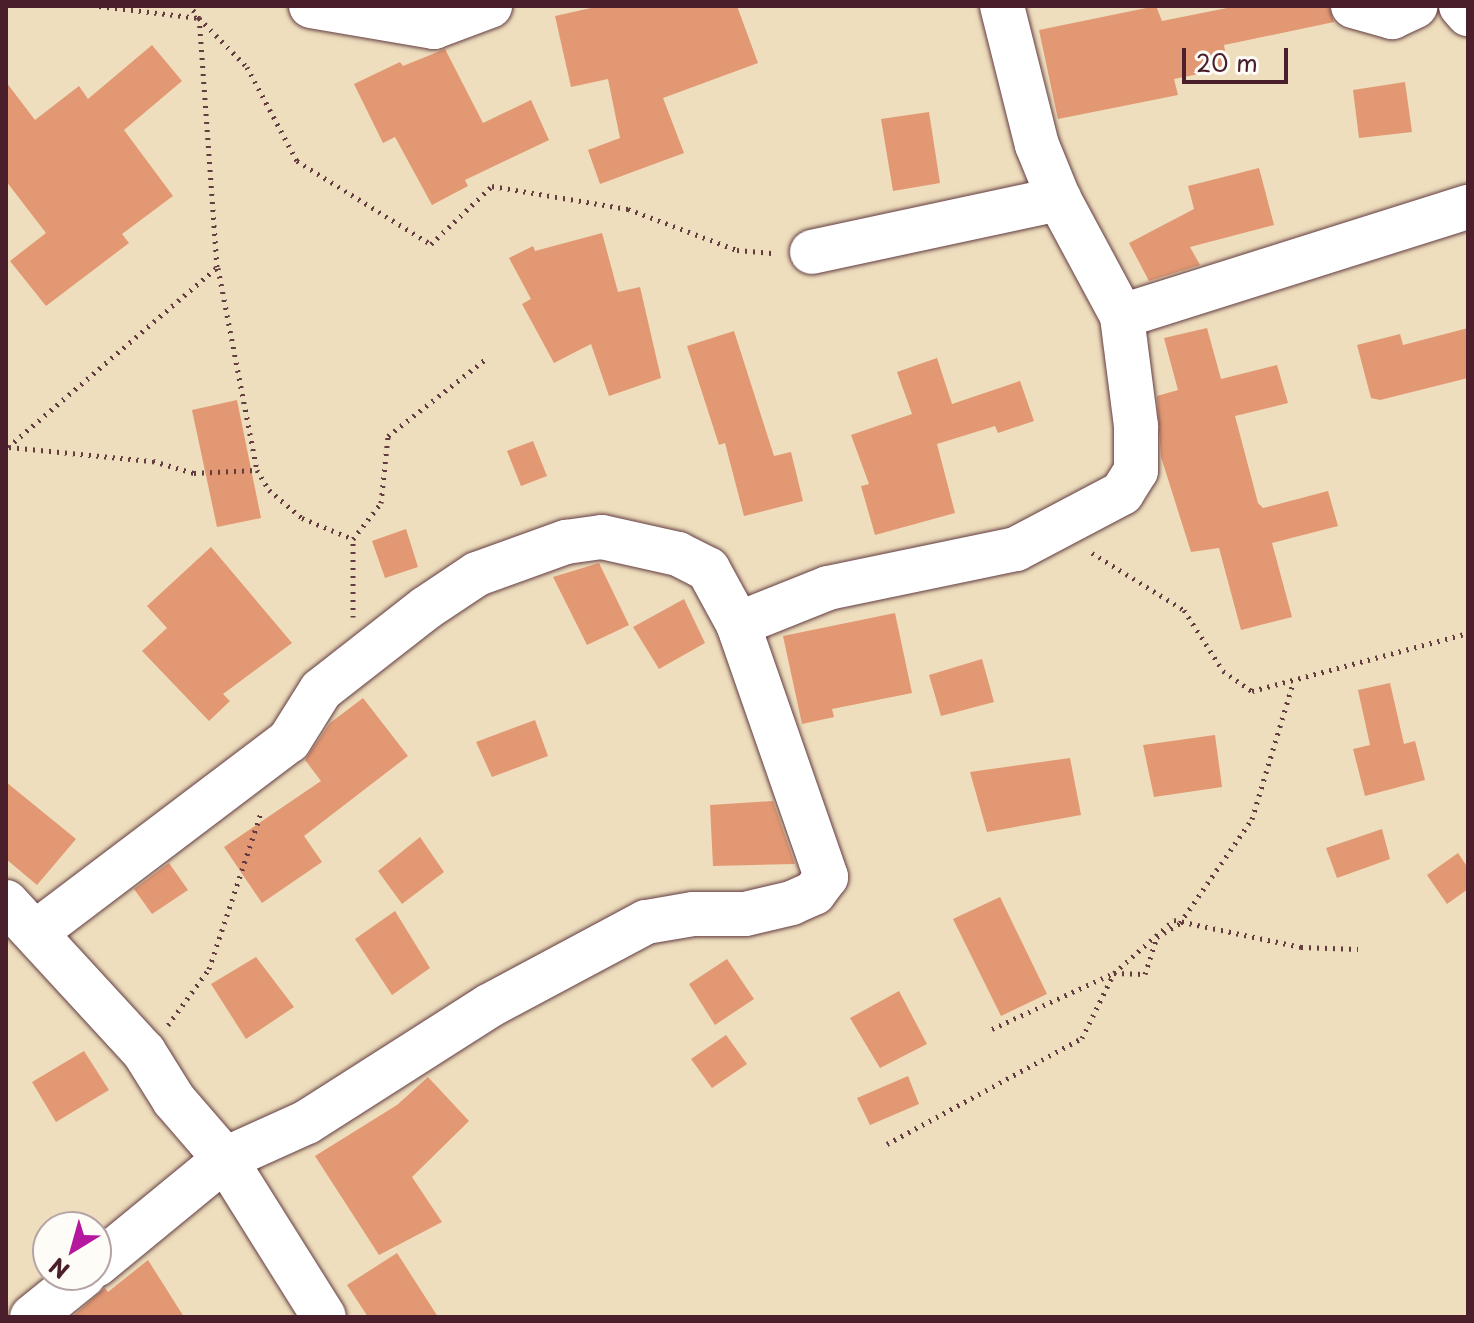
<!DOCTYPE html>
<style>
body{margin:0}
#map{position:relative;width:1474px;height:1323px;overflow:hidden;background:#eedebd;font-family:"Playpen Sans",sans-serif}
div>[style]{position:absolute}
.building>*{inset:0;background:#e29873}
.path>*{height:5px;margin-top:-2.5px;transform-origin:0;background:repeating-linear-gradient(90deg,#633c41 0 2px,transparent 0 8px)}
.roads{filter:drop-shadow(0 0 2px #633c41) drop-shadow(0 0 2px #633c41)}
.minor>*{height:44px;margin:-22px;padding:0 22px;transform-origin:22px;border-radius:22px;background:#fff}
span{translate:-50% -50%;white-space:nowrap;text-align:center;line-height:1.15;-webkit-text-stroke:7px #fdfcf7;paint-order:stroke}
.frame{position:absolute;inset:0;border:8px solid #4a1f2b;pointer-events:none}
.north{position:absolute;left:32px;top:1211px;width:80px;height:80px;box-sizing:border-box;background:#fdfcf7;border:2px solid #b5a4a5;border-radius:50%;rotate:217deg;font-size:22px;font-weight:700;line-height:32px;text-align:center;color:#4a1f2b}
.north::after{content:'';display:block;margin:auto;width:28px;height:36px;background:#b5179e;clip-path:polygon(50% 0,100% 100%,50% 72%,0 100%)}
.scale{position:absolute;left:1182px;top:48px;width:106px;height:36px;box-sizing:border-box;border:4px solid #4a1f2b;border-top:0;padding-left:10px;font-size:24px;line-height:28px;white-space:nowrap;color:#4a1f2b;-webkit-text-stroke:6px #fdfcf7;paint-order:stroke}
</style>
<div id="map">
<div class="building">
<div style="clip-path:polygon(600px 6px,737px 6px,758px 63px,663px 98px,684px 153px,600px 184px,588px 150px,620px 138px,608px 79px,571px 87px,555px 16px)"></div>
<div style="clip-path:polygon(1156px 6px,1162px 21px,1237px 6px,1329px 6px,1334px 22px,1224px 45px,1228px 68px,1174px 79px,1178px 95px,1058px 119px,1039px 30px)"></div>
<div style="clip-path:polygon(152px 45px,182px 81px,124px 130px,173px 196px,122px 234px,129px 243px,46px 306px,10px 261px,46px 233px,6px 181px,6px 82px,35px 120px,79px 86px,88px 99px)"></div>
<div style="clip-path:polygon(445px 49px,483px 123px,531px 100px,549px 140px,465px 180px,468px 186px,432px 205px,395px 137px,383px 143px,354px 84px,400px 62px,403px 66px)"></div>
<div style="clip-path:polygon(1405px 82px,1412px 132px,1359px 138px,1353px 90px)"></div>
<div style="clip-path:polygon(929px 112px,940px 183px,893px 191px,881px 119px)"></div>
<div style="clip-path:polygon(1259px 168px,1274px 225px,1190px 247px,1200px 265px,1149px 281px,1129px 243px,1194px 209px,1188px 186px)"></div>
<div style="clip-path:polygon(602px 233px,618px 292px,640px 287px,661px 378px,609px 396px,591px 344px,554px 363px,522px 304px,531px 299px,509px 258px,533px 246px,535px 251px)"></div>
<div style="clip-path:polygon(1207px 328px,1221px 379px,1277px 365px,1288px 403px,1235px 416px,1258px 503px,1263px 508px,1328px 491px,1338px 526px,1272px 543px,1292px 617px,1241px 630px,1219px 548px,1191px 552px,1161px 457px,1157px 396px,1178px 390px,1164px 338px)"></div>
<div style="clip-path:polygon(1468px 328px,1468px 378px,1380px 400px,1371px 398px,1357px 345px,1400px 334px,1403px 345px)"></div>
<div style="clip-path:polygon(734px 331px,774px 456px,791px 452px,803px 501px,744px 516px,725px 443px,719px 445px,687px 346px)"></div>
<div style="clip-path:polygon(937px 358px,952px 404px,1020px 381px,1034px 421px,998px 433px,995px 426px,937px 444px,955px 513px,875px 535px,861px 486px,869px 484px,851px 435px,912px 414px,897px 372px)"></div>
<div style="clip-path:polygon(237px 400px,261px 518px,217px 527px,192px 410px)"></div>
<div style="clip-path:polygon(533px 441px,547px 476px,521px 486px,507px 451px)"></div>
<div style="clip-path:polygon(406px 529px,418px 567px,385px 578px,372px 541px)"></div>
<div style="clip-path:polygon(211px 547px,292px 643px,223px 694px,230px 701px,209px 721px,142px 651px,167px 628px,147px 606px)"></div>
<div style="clip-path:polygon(599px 563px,629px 625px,587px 645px,553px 577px)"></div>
<div style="clip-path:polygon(684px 599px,705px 643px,659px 669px,633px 627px)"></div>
<div style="clip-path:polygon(895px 613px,912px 693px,832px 709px,834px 717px,802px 724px,783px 636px)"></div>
<div style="clip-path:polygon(982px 659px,994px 702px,941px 716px,929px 675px)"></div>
<div style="clip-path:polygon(1390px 683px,1404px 744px,1415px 741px,1425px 780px,1365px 796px,1353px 749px,1370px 745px,1358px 690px)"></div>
<div style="clip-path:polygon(363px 698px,408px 756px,304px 836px,322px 862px,262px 903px,224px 847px,321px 781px,305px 760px,330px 723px)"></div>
<div style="clip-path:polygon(535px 720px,548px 756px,492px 777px,476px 742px)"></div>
<div style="clip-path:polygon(1215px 735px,1222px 787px,1154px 797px,1143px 745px)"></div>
<div style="clip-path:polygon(1070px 758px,1081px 815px,987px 832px,970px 772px)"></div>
<div style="clip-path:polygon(6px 782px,76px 839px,37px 885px,6px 859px)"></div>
<div style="clip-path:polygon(773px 801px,795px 864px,713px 866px,710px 805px)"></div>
<div style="clip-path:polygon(1382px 829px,1390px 859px,1337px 878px,1326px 848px)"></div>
<div style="clip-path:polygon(420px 837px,444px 872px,402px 904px,378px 871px)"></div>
<div style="clip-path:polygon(1458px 853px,1468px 868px,1468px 889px,1447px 904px,1427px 875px)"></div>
<div style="clip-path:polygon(169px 863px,188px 890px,152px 914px,134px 889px)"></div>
<div style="clip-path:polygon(1000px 897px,1047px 994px,1001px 1016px,953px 919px)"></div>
<div style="clip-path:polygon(395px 911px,430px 968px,392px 995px,355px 939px)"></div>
<div style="clip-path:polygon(256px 957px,294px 1007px,246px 1039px,211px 984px)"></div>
<div style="clip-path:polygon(727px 959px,754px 999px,715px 1025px,689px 984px)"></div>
<div style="clip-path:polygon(899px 991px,927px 1044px,880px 1068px,850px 1018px)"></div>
<div style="clip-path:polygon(726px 1035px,747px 1064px,712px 1088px,691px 1059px)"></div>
<div style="clip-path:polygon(84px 1051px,109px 1090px,56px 1122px,32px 1082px)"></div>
<div style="clip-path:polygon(908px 1076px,919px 1104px,870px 1125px,857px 1098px)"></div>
<div style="clip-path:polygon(428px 1077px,469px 1121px,412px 1177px,442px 1222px,379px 1255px,315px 1156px,397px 1105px)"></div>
<div style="clip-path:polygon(397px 1253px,438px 1317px,368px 1317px,347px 1285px)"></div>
<div style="clip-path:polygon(148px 1260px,184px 1317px,72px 1317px,105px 1288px,108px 1292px)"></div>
</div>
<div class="path">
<div style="left:99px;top:6px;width:101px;rotate:6.8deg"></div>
<div style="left:199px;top:18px;width:69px;rotate:45.6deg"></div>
<div style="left:247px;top:67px;width:106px;rotate:62deg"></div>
<div style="left:297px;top:161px;width:158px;rotate:31.8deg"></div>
<div style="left:431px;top:244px;width:84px;rotate:-43.6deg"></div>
<div style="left:492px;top:186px;width:138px;rotate:9.6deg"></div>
<div style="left:628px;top:209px;width:116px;rotate:20.6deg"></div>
<div style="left:737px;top:250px;width:38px;rotate:5deg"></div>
<div style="left:218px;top:268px;width:206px;rotate:79.1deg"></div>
<div style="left:257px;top:470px;width:23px;rotate:59deg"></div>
<div style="left:269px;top:490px;width:43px;rotate:40.3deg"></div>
<div style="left:302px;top:518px;width:55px;rotate:22.4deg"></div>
<div style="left:8px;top:447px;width:276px;rotate:-40.7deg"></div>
<div style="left:217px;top:267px;width:250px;rotate:-94.1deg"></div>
<div style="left:199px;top:18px;width:15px;rotate:-127deg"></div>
<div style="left:9px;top:447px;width:145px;rotate:5.6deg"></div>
<div style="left:153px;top:461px;width:43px;rotate:16.3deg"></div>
<div style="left:194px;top:473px;width:63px;rotate:-2.7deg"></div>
<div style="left:1092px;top:553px;width:108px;rotate:31.8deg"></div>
<div style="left:1184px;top:610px;width:72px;rotate:57.4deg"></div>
<div style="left:1223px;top:671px;width:35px;rotate:35deg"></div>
<div style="left:1252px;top:691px;width:224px;rotate:-15deg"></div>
<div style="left:353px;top:617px;width:78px;rotate:-90deg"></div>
<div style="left:353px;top:539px;width:46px;rotate:-52.1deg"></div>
<div style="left:381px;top:503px;width:67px;rotate:-84deg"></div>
<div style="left:388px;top:436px;width:126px;rotate:-38.2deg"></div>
<div style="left:168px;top:1025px;width:69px;rotate:-53.8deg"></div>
<div style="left:209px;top:969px;width:164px;rotate:-71.6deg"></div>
<div style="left:992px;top:1029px;width:134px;rotate:-24.7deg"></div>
<div style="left:1114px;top:973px;width:80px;rotate:-41.5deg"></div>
<div style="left:1174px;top:920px;width:130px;rotate:12deg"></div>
<div style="left:1301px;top:947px;width:57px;rotate:2deg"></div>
<div style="left:887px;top:1144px;width:222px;rotate:-28.5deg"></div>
<div style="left:1082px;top:1038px;width:72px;rotate:-63.8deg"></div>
<div style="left:1114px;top:973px;width:31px;rotate:2deg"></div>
<div style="left:1145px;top:974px;width:39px;rotate:-72deg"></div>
<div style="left:1157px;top:937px;width:27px;rotate:-31deg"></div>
<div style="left:1180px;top:923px;width:126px;rotate:-55.3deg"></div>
<div style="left:1252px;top:819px;width:142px;rotate:-73.2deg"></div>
</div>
<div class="roads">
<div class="minor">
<div style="left:311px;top:6px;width:125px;rotate:9.7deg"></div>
<div style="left:434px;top:27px;width:60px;rotate:-20.6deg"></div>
<div style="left:1002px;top:6px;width:143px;rotate:75.9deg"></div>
<div style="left:1037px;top:145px;width:58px;rotate:67.8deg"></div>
<div style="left:1059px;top:199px;width:133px;rotate:61.7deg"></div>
<div style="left:1122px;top:316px;width:363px;rotate:-17.5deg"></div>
<div style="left:1353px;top:6px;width:41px;rotate:15.8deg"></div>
<div style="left:1392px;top:17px;width:26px;rotate:-25deg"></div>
<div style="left:1461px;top:6px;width:11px;rotate:49deg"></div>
<div style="left:812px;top:252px;width:253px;rotate:-12.1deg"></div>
<div style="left:738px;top:624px;width:97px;rotate:-21.8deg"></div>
<div style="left:828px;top:588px;width:192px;rotate:-11.7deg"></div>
<div style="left:1016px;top:549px;width:120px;rotate:-27.8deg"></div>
<div style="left:1122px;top:493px;width:26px;rotate:-58deg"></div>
<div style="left:1136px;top:471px;width:45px;rotate:-90deg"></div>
<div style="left:1136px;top:426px;width:111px;rotate:-97.3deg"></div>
<div style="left:6px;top:902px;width:204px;rotate:47.4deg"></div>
<div style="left:144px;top:1052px;width:57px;rotate:58deg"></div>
<div style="left:174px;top:1100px;width:78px;rotate:49.2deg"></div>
<div style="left:225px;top:1159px;width:186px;rotate:57.9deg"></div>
<div style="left:36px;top:932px;width:317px;rotate:-37.1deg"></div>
<div style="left:289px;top:741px;width:60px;rotate:-57.9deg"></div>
<div style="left:321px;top:690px;width:133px;rotate:-38deg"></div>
<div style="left:426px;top:608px;width:61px;rotate:-33.7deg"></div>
<div style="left:477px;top:574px;width:95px;rotate:-19.8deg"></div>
<div style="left:566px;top:542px;width:36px;rotate:-8deg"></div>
<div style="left:602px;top:537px;width:78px;rotate:12.6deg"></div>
<div style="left:678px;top:554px;width:34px;rotate:27deg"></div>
<div style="left:708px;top:569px;width:63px;rotate:61.4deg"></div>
<div style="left:738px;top:624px;width:268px;rotate:70.8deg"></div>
<div style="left:826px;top:877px;width:20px;rotate:127deg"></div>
<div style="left:814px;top:893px;width:24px;rotate:156deg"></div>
<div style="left:792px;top:903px;width:48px;rotate:166.8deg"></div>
<div style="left:745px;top:914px;width:52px;rotate:180deg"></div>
<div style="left:693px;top:914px;width:48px;rotate:170.3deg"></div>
<div style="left:646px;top:922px;width:178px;rotate:151.9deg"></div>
<div style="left:489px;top:1006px;width:216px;rotate:147.5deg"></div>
<div style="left:307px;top:1122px;width:90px;rotate:155.7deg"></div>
<div style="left:225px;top:1159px;width:167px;rotate:140.6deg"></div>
<div style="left:32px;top:1317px;width:67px;rotate:-38.9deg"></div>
</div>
</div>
<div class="frame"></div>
<div class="north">N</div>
<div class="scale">20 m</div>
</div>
